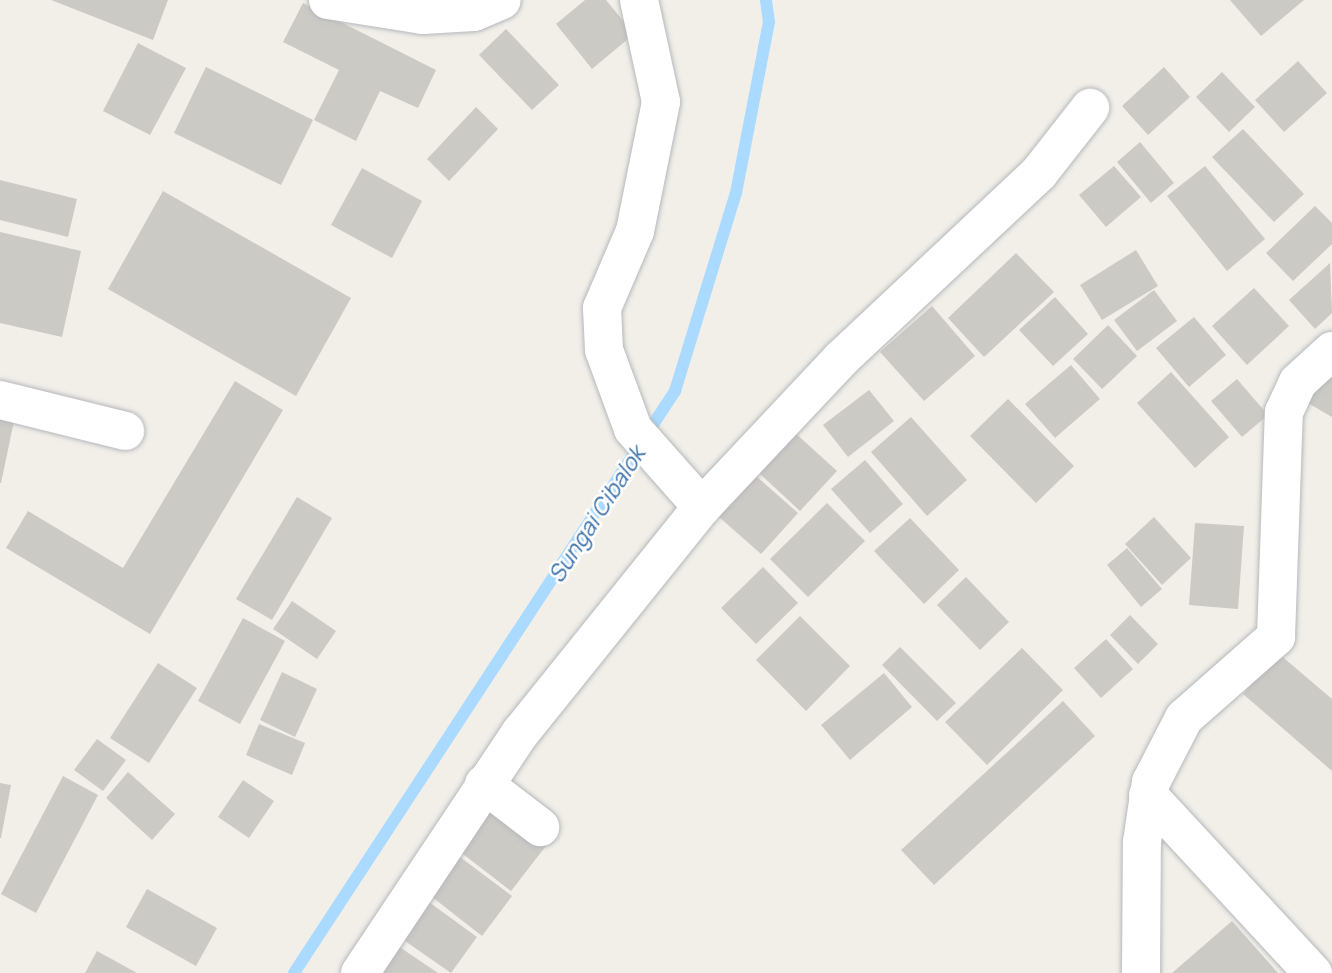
<!DOCTYPE html>
<style>
body{margin:0}
#map{position:relative;width:1332px;height:973px;overflow:hidden;background:#f1efe8;font-family:Manrope,sans-serif}
div>[style]{position:absolute}
.stream>*{height:12px;margin:-6px;padding:0 6px;transform-origin:6px;border-radius:6px;background:#aadaff}
.building>*{inset:0;background:#cccac5}
.roads{filter:drop-shadow(0 0 2px #b5b8bc) drop-shadow(0 0 2px #b5b8bc)}
.street>*{height:38px;margin:-19px;padding:0 19px;transform-origin:19px;border-radius:19px;background:#fff}
span{translate:-50% -50%;white-space:nowrap;text-align:center;line-height:1.15;-webkit-text-stroke:5px #fff;paint-order:stroke}
.water-label{font-size:23px;color:#4174aa;font-style:italic}
</style>
<div id="map">
<div class="stream">
<div style="left:294px;top:973px;width:696px;rotate:-56.79deg"></div>
<div style="left:675px;top:391px;width:207px;rotate:-72.9deg"></div>
<div style="left:736px;top:193px;width:174px;rotate:-79.1deg"></div>
<div style="left:769px;top:22px;width:22px;rotate:-98deg"></div>
</div>
<div class="building">
<div style="clip-path:polygon(51px 0,168px 0,153px 40px)"></div>
<div style="clip-path:polygon(585px 0,606px 0,634px 34px,592px 69px,556px 24px)"></div>
<div style="clip-path:polygon(1230px 0,1304px 0,1261px 36px)"></div>
<div style="clip-path:polygon(303px 3px,436px 70px,418px 108px,380px 91px,356px 141px,314px 120px,339px 70px,283px 42px)"></div>
<div style="clip-path:polygon(506px 29px,559px 85px,532px 110px,479px 55px)"></div>
<div style="clip-path:polygon(138px 43px,186px 68px,150px 135px,103px 111px)"></div>
<div style="clip-path:polygon(1298px 61px,1327px 93px,1284px 132px,1255px 100px)"></div>
<div style="clip-path:polygon(206px 67px,313px 120px,281px 185px,174px 133px)"></div>
<div style="clip-path:polygon(1164px 67px,1190px 97px,1148px 135px,1122px 106px)"></div>
<div style="clip-path:polygon(1222px 72px,1255px 107px,1229px 132px,1196px 97px)"></div>
<div style="clip-path:polygon(476px 107px,498px 129px,449px 181px,427px 159px)"></div>
<div style="clip-path:polygon(1243px 129px,1304px 194px,1274px 222px,1212px 157px)"></div>
<div style="clip-path:polygon(1140px 142px,1174px 183px,1151px 203px,1117px 162px)"></div>
<div style="clip-path:polygon(1114px 166px,1141px 197px,1106px 227px,1079px 195px)"></div>
<div style="clip-path:polygon(1205px 166px,1265px 239px,1227px 271px,1167px 196px)"></div>
<div style="clip-path:polygon(362px 168px,422px 201px,392px 258px,331px 225px)"></div>
<div style="clip-path:polygon(0 180px,77px 199px,68px 237px,0 220px)"></div>
<div style="clip-path:polygon(163px 191px,351px 298px,296px 396px,108px 289px)"></div>
<div style="clip-path:polygon(1315px 206px,1332px 223px,1332px 244px,1293px 281px,1266px 253px)"></div>
<div style="clip-path:polygon(0 232px,81px 251px,62px 337px,0 323px)"></div>
<div style="clip-path:polygon(1136px 250px,1158px 286px,1102px 320px,1080px 285px)"></div>
<div style="clip-path:polygon(1016px 253px,1054px 292px,984px 357px,948px 318px)"></div>
<div style="clip-path:polygon(1330px 263px,1332px 313px,1315px 329px,1289px 300px)"></div>
<div style="clip-path:polygon(1254px 288px,1289px 326px,1247px 365px,1212px 326px)"></div>
<div style="clip-path:polygon(1154px 290px,1177px 321px,1137px 351px,1114px 320px)"></div>
<div style="clip-path:polygon(1055px 297px,1088px 334px,1053px 366px,1019px 330px)"></div>
<div style="clip-path:polygon(932px 306px,975px 356px,924px 401px,880px 352px)"></div>
<div style="clip-path:polygon(1194px 317px,1226px 355px,1189px 387px,1156px 348px)"></div>
<div style="clip-path:polygon(1108px 325px,1137px 356px,1102px 389px,1073px 359px)"></div>
<div style="clip-path:polygon(1071px 365px,1100px 399px,1055px 438px,1025px 404px)"></div>
<div style="clip-path:polygon(1171px 372px,1229px 437px,1195px 468px,1137px 403px)"></div>
<div style="clip-path:polygon(1332px 376px,1332px 417px,1301px 399px)"></div>
<div style="clip-path:polygon(1237px 379px,1268px 415px,1242px 437px,1211px 401px)"></div>
<div style="clip-path:polygon(235px 381px,283px 410px,150px 634px,6px 548px,28px 511px,123px 568px)"></div>
<div style="clip-path:polygon(869px 390px,894px 421px,848px 457px,823px 425px)"></div>
<div style="clip-path:polygon(1008px 399px,1074px 466px,1036px 503px,970px 436px)"></div>
<div style="clip-path:polygon(911px 417px,967px 480px,927px 516px,871px 452px)"></div>
<div style="clip-path:polygon(0 418px,14px 421px,1px 483px,0 483px)"></div>
<div style="clip-path:polygon(793px 431px,837px 471px,800px 511px,757px 471px)"></div>
<div style="clip-path:polygon(865px 460px,903px 504px,870px 533px,831px 489px)"></div>
<div style="clip-path:polygon(755px 475px,798px 513px,761px 554px,719px 517px)"></div>
<div style="clip-path:polygon(297px 497px,332px 518px,272px 620px,236px 599px)"></div>
<div style="clip-path:polygon(827px 503px,865px 541px,808px 597px,770px 559px)"></div>
<div style="clip-path:polygon(1154px 517px,1191px 558px,1162px 585px,1125px 544px)"></div>
<div style="clip-path:polygon(910px 518px,959px 570px,924px 604px,874px 551px)"></div>
<div style="clip-path:polygon(1195px 523px,1244px 526px,1238px 609px,1189px 605px)"></div>
<div style="clip-path:polygon(1127px 548px,1162px 589px,1141px 607px,1107px 565px)"></div>
<div style="clip-path:polygon(763px 567px,798px 603px,756px 644px,721px 608px)"></div>
<div style="clip-path:polygon(966px 577px,1009px 622px,980px 650px,937px 605px)"></div>
<div style="clip-path:polygon(292px 601px,336px 631px,317px 659px,273px 629px)"></div>
<div style="clip-path:polygon(1130px 615px,1158px 644px,1138px 664px,1110px 635px)"></div>
<div style="clip-path:polygon(800px 616px,850px 666px,806px 711px,756px 660px)"></div>
<div style="clip-path:polygon(243px 618px,285px 641px,240px 724px,198px 701px)"></div>
<div style="clip-path:polygon(1106px 639px,1133px 669px,1101px 698px,1074px 668px)"></div>
<div style="clip-path:polygon(900px 647px,956px 703px,937px 721px,882px 665px)"></div>
<div style="clip-path:polygon(1022px 648px,1063px 690px,987px 765px,945px 722px)"></div>
<div style="clip-path:polygon(1278px 653px,1332px 699px,1332px 771px,1243px 694px)"></div>
<div style="clip-path:polygon(158px 663px,197px 688px,149px 763px,110px 738px)"></div>
<div style="clip-path:polygon(282px 672px,317px 689px,295px 737px,260px 720px)"></div>
<div style="clip-path:polygon(884px 673px,912px 707px,850px 760px,821px 725px)"></div>
<div style="clip-path:polygon(1063px 701px,1095px 736px,934px 885px,901px 850px)"></div>
<div style="clip-path:polygon(259px 724px,305px 743px,292px 775px,246px 755px)"></div>
<div style="clip-path:polygon(97px 739px,126px 760px,103px 791px,74px 770px)"></div>
<div style="clip-path:polygon(128px 772px,175px 814px,152px 840px,106px 798px)"></div>
<div style="clip-path:polygon(63px 776px,98px 795px,36px 913px,1px 894px)"></div>
<div style="clip-path:polygon(243px 780px,274px 801px,249px 838px,218px 817px)"></div>
<div style="clip-path:polygon(0 783px,11px 785px,1px 838px,0 838px)"></div>
<div style="clip-path:polygon(497px 802px,549px 842px,511px 891px,459px 851px)"></div>
<div style="clip-path:polygon(456px 854px,512px 896px,482px 936px,427px 893px)"></div>
<div style="clip-path:polygon(147px 889px,217px 928px,196px 966px,126px 927px)"></div>
<div style="clip-path:polygon(422px 897px,477px 937px,451px 973px,395px 934px)"></div>
<div style="clip-path:polygon(1232px 921px,1278px 973px,1172px 973px)"></div>
<div style="clip-path:polygon(395px 944px,438px 973px,376px 973px)"></div>
<div style="clip-path:polygon(97px 951px,137px 973px,85px 973px)"></div>
</div>
<div class="roads">
<div class="street">
<div style="left:328px;top:0;width:96px;rotate:9deg"></div>
<div style="left:423px;top:15px;width:51px;rotate:-3.4deg"></div>
<div style="left:474px;top:12px;width:30px;rotate:-23deg"></div>
<div style="left:639px;top:0;width:104px;rotate:77.8deg"></div>
<div style="left:661px;top:102px;width:132px;rotate:101.4deg"></div>
<div style="left:635px;top:231px;width:84px;rotate:113.2deg"></div>
<div style="left:602px;top:308px;width:42px;rotate:87.3deg"></div>
<div style="left:604px;top:350px;width:84px;rotate:69.8deg"></div>
<div style="left:633px;top:429px;width:104px;rotate:48.5deg"></div>
<div style="left:0;top:400px;width:129px;rotate:13.9deg"></div>
<div style="left:484px;top:784px;width:71px;rotate:37.5deg"></div>
<div style="left:1148px;top:795px;width:243px;rotate:47.2deg"></div>
<div style="left:360px;top:973px;width:290px;rotate:-56.3deg"></div>
<div style="left:521px;top:732px;width:289px;rotate:-51.2deg"></div>
<div style="left:702px;top:507px;width:203px;rotate:-46.8deg"></div>
<div style="left:841px;top:359px;width:272px;rotate:-43.2deg"></div>
<div style="left:1039px;top:173px;width:83px;rotate:-51.9deg"></div>
<div style="left:1141px;top:973px;width:131px;rotate:-89.6deg"></div>
<div style="left:1142px;top:842px;width:61px;rotate:-81.5deg"></div>
<div style="left:1151px;top:782px;width:72px;rotate:-62.7deg"></div>
<div style="left:1184px;top:718px;width:123px;rotate:-41.4deg"></div>
<div style="left:1276px;top:637px;width:225px;rotate:-88deg"></div>
<div style="left:1284px;top:412px;width:33px;rotate:-65deg"></div>
<div style="left:1298px;top:382px;width:46px;rotate:-42.4deg"></div>
</div>
</div>
<div class="water-label">
<span style="left:596px;top:514px;rotate:-57deg">Sungai Cibalok</span>
</div>
</div>
